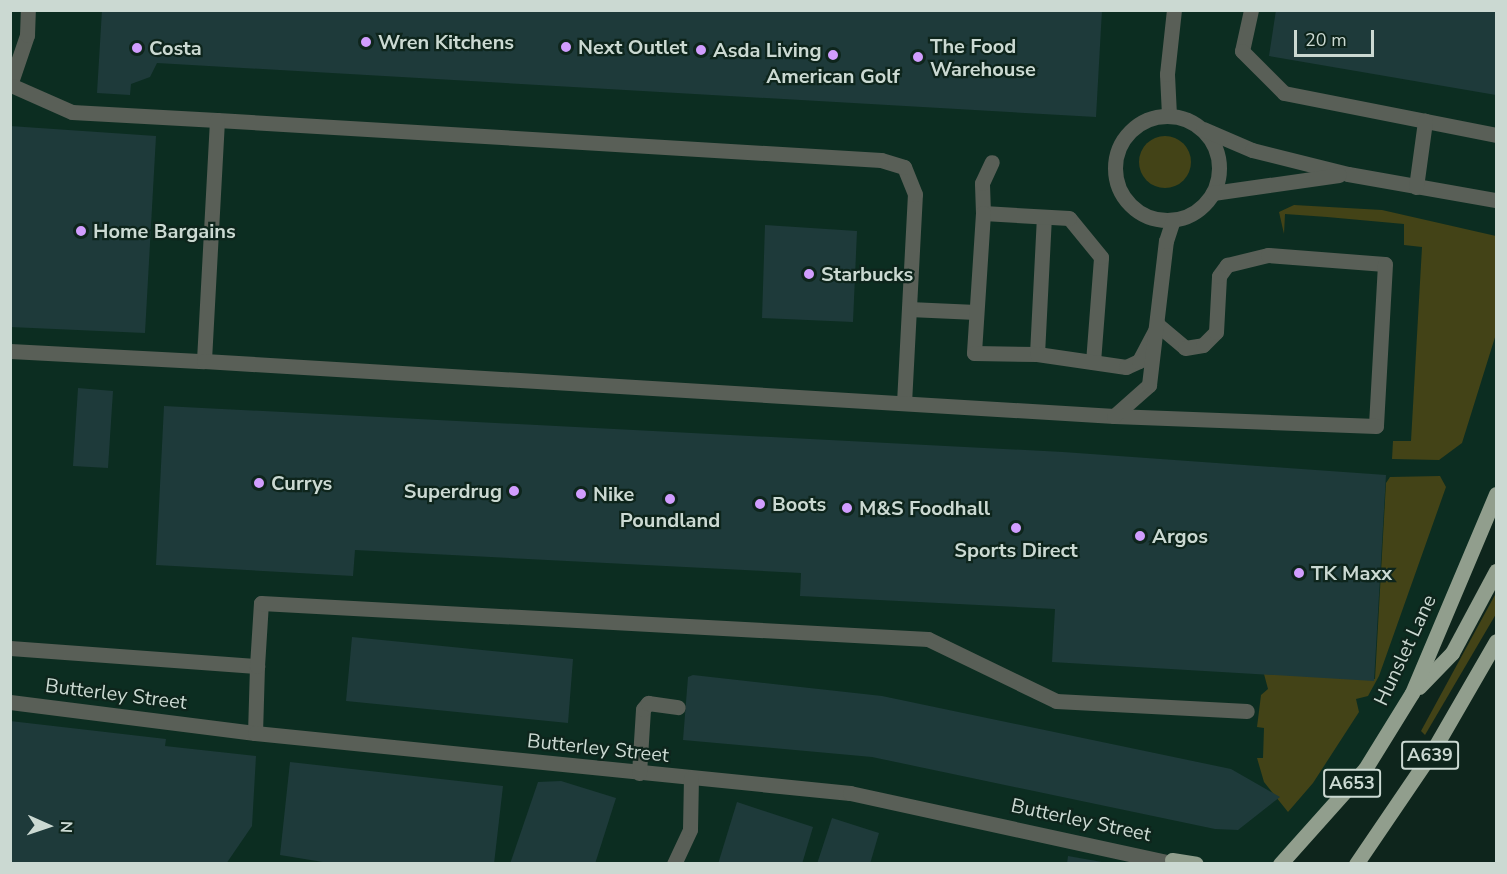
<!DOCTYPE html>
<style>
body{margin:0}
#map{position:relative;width:1507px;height:874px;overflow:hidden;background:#0e251c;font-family:"Nunito Sans",sans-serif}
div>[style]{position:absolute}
.built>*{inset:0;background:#0c2d21}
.green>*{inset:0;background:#434317}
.round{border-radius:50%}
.building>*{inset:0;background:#1e3a3a}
.minor>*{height:15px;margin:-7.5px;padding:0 7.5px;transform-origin:7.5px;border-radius:7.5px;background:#595f57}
.minor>.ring{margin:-7.5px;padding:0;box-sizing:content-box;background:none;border:15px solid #595f57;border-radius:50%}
.major>*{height:15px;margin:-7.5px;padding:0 7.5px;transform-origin:7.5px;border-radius:7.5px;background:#919e8d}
.dots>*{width:16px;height:16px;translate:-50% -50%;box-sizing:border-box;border:3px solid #0e251c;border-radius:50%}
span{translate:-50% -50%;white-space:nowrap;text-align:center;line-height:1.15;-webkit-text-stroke:4.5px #0e251c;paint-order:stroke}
.shield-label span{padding:2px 4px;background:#0e251c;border:2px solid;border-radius:4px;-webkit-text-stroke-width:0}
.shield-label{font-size:18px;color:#cbd9d2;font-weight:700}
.poi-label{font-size:20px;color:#cbd9d2;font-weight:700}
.left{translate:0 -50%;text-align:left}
.right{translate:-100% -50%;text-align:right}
.street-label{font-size:20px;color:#cbd9d2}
.frame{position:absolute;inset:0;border:12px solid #cbd9d2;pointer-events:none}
.north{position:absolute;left:18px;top:796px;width:60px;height:60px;-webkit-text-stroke:4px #0e251c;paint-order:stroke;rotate:93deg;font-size:16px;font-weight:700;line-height:24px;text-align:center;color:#cbd9d2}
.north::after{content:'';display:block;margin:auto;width:21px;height:27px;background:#cbd9d2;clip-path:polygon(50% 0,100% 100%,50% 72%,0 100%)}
.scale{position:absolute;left:1294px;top:30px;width:80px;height:27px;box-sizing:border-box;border:3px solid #cbd9d2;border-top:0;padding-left:8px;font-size:18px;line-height:21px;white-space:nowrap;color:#cbd9d2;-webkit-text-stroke:4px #0e251c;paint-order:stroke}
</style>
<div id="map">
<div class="built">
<div style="clip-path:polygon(10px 11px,1496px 11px,1496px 494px,1412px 693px,1365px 769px,1280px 863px,11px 863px)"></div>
</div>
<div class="green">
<div class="round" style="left:1139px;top:136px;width:52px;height:52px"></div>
<div style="clip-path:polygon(1294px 205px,1382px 210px,1496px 236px,1496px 334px,1462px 443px,1439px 460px,1392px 459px,1393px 441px,1411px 441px,1422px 247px,1404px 245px,1404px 224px,1327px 217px,1285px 214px,1284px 234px,1279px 212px)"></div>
<div style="clip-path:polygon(1440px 476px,1446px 487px,1379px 676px,1368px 696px,1356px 699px,1359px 712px,1313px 783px,1288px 812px,1264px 782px,1257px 758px,1263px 758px,1264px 728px,1257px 727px,1261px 695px,1268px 689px,1264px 674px,1375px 679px,1386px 483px,1390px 477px)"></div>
<div style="clip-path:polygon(1496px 593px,1496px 614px,1425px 735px,1421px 731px)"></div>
</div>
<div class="building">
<div style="clip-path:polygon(102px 10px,1102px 10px,1096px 117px,157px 63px,150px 77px,131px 84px,130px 95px,97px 93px)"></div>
<div style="clip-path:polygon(1276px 10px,1496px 10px,1496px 95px,1269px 56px)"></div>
<div style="clip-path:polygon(10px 126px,156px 136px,145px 333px,10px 327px)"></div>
<div style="clip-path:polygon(765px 225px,857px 231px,853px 322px,762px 318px)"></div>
<div style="clip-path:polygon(78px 388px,113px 391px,108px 468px,73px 466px)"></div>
<div style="clip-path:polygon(164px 406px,1063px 452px,1386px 475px,1374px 681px,1052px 662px,1055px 609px,800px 596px,801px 573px,355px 550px,353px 576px,156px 565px)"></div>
<div style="clip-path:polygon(352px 637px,573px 659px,568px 723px,346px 701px)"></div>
<div style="clip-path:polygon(693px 675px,882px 696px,1231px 769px,1280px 797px,1238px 830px,1215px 829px,872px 757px,683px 740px,688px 677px)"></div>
<div style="clip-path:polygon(10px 721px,166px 739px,165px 746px,256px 756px,252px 826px,226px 864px,10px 864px)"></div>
<div style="clip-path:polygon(290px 762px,503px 786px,494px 864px,335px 864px,280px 855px)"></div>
<div style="clip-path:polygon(561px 781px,616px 798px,595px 864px,510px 864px,538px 782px)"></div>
<div style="clip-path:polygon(737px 802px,813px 827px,802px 864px,718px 864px)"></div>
<div style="clip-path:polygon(832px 818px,879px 833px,870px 864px,817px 864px)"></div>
<div style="clip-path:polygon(1068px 856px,1102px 862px,1102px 864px,1067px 864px)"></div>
</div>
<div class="minor">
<div style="left:1251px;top:10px;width:42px;rotate:102.4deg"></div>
<div style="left:1242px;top:51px;width:59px;rotate:45deg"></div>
<div style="left:1284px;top:93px;width:216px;rotate:11.2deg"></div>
<div style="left:10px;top:85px;width:53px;rotate:-71.2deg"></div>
<div style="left:27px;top:35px;width:25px;rotate:-88deg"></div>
<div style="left:13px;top:86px;width:64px;rotate:23.8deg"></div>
<div style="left:72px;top:112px;width:145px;rotate:3.2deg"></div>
<div style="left:1169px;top:115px;width:41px;rotate:-92.8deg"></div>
<div style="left:1167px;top:74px;width:64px;rotate:-83.8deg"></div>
<div class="ring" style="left:1115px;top:116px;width:89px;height:89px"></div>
<div style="left:1203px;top:129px;width:53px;rotate:23.2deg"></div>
<div style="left:1252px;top:150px;width:99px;rotate:14deg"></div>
<div style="left:1348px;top:174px;width:150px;rotate:10deg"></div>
<div style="left:1416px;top:187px;width:67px;rotate:-82.2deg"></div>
<div style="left:1213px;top:193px;width:127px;rotate:-8.1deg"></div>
<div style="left:983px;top:213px;width:30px;rotate:-92deg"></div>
<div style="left:982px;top:183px;width:23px;rotate:-65deg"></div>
<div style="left:909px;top:309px;width:67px;rotate:2.6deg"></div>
<div style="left:10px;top:351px;width:194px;rotate:3deg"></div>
<div style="left:1037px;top:354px;width:137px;rotate:-87.1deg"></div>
<div style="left:1093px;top:362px;width:105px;rotate:-85.6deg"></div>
<div style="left:1101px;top:257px;width:50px;rotate:-129.4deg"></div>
<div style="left:1069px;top:218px;width:86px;rotate:-176.7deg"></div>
<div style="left:983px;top:213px;width:140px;rotate:93.7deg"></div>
<div style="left:974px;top:353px;width:63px;rotate:0.9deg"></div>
<div style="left:1037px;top:354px;width:90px;rotate:8.3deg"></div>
<div style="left:1126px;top:367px;width:14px;rotate:-25deg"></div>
<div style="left:1139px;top:361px;width:41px;rotate:-62.2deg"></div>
<div style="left:1158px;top:325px;width:35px;rotate:40deg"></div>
<div style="left:1185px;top:348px;width:18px;rotate:-9deg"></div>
<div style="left:1203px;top:345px;width:18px;rotate:-45deg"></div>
<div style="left:1216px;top:332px;width:56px;rotate:-86.9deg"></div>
<div style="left:1219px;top:276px;width:14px;rotate:-54deg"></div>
<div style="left:1227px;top:265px;width:42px;rotate:-13.7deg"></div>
<div style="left:1268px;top:255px;width:117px;rotate:4.4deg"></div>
<div style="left:1385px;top:264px;width:162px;rotate:93.2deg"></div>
<div style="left:1376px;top:426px;width:262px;rotate:-177.8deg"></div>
<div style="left:904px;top:403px;width:209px;rotate:-87deg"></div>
<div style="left:915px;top:194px;width:29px;rotate:-112deg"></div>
<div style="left:904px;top:167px;width:24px;rotate:-163deg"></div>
<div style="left:881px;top:160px;width:665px;rotate:-176.55deg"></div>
<div style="left:217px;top:120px;width:241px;rotate:93.1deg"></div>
<div style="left:204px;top:361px;width:912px;rotate:3.46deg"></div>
<div style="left:1114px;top:416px;width:47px;rotate:-41.5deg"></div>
<div style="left:1149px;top:385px;width:145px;rotate:-83.3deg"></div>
<div style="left:1166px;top:241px;width:22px;rotate:-72deg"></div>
<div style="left:10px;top:648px;width:248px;rotate:4.2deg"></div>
<div style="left:257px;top:666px;width:67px;rotate:91.7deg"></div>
<div style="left:257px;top:666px;width:63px;rotate:-86.4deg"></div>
<div style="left:261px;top:603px;width:668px;rotate:3.09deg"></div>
<div style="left:928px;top:639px;width:142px;rotate:25.8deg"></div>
<div style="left:1056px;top:701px;width:191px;rotate:3deg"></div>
<div style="left:10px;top:702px;width:247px;rotate:7.2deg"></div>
<div style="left:255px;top:733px;width:598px;rotate:5.76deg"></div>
<div style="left:850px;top:793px;width:335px;rotate:12.3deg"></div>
<div style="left:639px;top:773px;width:64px;rotate:-86.4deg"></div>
<div style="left:643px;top:709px;width:8px;rotate:-50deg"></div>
<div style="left:648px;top:703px;width:30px;rotate:8deg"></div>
<div style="left:674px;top:864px;width:38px;rotate:-65deg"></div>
<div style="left:690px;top:829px;width:51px;rotate:-88.9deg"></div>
</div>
<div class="major">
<div style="left:1419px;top:687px;width:47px;rotate:-45.9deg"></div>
<div style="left:1452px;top:653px;width:93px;rotate:-61.8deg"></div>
<div style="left:1172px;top:860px;width:24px;rotate:9deg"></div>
<div style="left:1280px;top:864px;width:127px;rotate:-48.2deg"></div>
<div style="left:1365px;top:769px;width:89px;rotate:-58.3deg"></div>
<div style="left:1412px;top:693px;width:216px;rotate:-67.1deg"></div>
<div style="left:1356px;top:864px;width:135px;rotate:-55.8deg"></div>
<div style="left:1432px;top:752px;width:128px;rotate:-60deg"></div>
</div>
<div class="dots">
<div style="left:366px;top:42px;background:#d19dfe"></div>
<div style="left:566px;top:47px;background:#d19dfe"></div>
<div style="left:137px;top:48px;background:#d19dfe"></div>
<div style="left:701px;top:50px;background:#d19dfe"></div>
<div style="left:833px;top:55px;background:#d19dfe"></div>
<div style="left:918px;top:57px;background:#d19dfe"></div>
<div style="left:81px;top:231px;background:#d19dfe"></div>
<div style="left:809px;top:274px;background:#d19dfe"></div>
<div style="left:259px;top:483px;background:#d19dfe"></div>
<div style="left:514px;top:491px;background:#d19dfe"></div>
<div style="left:581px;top:494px;background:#d19dfe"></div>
<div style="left:670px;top:499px;background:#d19dfe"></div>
<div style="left:760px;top:504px;background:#d19dfe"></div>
<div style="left:847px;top:508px;background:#d19dfe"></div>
<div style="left:1016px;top:528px;background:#d19dfe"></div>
<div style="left:1140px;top:536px;background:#d19dfe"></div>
<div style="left:1299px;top:573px;background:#d19dfe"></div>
</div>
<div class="shield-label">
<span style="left:1430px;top:755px">A639</span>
<span style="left:1352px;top:783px">A653</span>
</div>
<div class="poi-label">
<span class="left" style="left:378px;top:42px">Wren Kitchens</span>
<span class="left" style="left:930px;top:58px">The Food<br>Warehouse</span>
<span class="left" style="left:578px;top:47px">Next Outlet</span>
<span class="left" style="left:149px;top:48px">Costa</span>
<span class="left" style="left:713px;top:50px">Asda Living</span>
<span style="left:833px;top:76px">American Golf</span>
<span class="left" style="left:93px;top:231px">Home Bargains</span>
<span class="left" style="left:821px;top:274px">Starbucks</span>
<span class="left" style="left:271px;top:483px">Currys</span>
<span class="right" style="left:502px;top:491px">Superdrug</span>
<span class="left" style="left:593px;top:494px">Nike</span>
<span class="left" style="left:772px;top:504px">Boots</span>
<span class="left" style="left:859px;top:508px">M&amp;S Foodhall</span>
<span style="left:670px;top:520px">Poundland</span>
<span class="left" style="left:1152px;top:536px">Argos</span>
<span style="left:1016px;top:550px">Sports Direct</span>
<span class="left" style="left:1311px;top:573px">TK Maxx</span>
</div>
<div class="street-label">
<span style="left:1405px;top:650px;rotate:-65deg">Hunslet Lane</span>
<span style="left:116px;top:694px;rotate:7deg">Butterley Street</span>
<span style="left:598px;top:748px;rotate:6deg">Butterley Street</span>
<span style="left:1081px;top:820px;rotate:12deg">Butterley Street</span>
</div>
<div class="frame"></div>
<div class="north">N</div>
<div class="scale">20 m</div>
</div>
